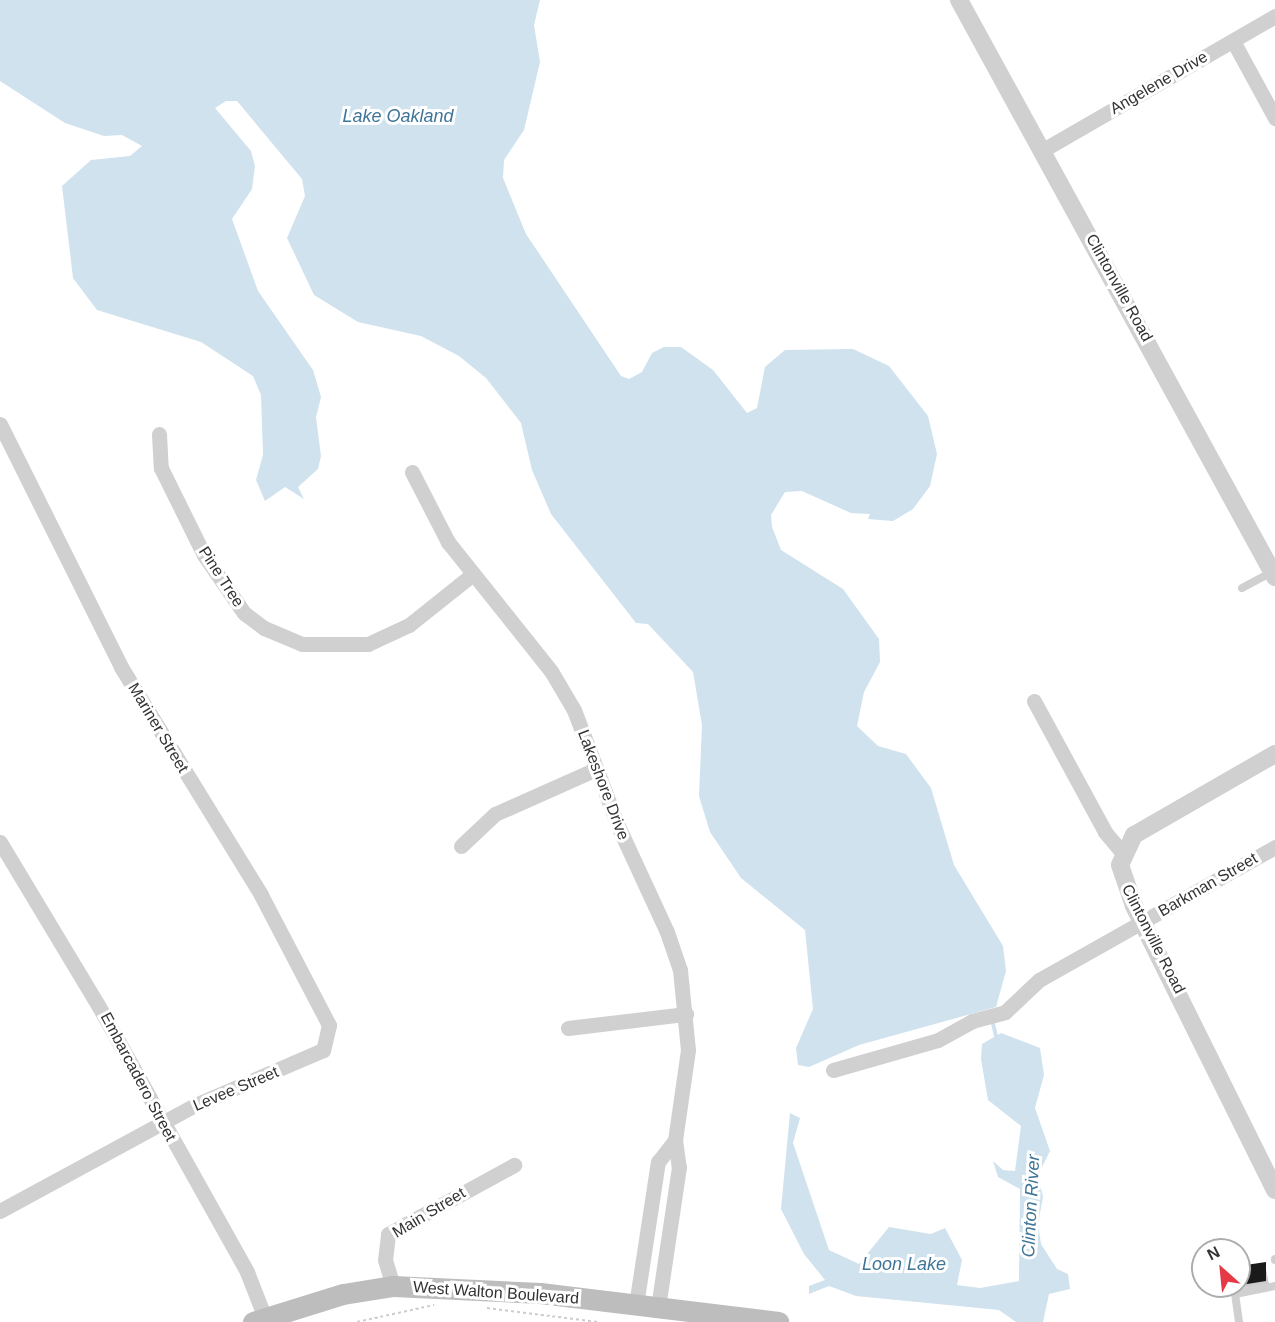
<!DOCTYPE html>
<style>
body{margin:0}
#map{position:relative;width:1275px;height:1322px;overflow:hidden;background:#fff;font-family:Arial,sans-serif}
div>[style]{position:absolute}
.water>*{inset:0;background:#cfe2ee}
.shadow>*{inset:0;background:#0003}
.stream>*{height:4px;margin:-2px;padding:0 2px;transform-origin:2px;border-radius:2px;background:#cfe2ee}
.building>*{inset:0;background:#1a1a1a}
.path>*{height:2px;margin-top:-1px;transform-origin:0;background:repeating-linear-gradient(90deg,#cdcdcd 0 3px,transparent 0 6px)}
.service>*{height:8px;margin:-4px;padding:0 4px;transform-origin:4px;border-radius:4px;background:#d0d0d0}
.minor>*{height:15px;margin:-7.5px;padding:0 7.5px;transform-origin:7.5px;border-radius:7.5px;background:#d0d0d0}
.tertiary>*{height:18px;margin:-9px;padding:0 9px;transform-origin:9px;border-radius:9px;background:#d0d0d0}
.secondary>*{height:21px;margin:-10.5px;padding:0 10.5px;transform-origin:10.5px;border-radius:10.5px;background:#bdbdbd}
span{translate:-50% -50%;white-space:nowrap;text-align:center;line-height:1.15;-webkit-text-stroke:6px #fff;paint-order:stroke}
.street-label{font-size:16px;color:#333}
.water-label{font-size:18px;color:#3f7597;font-style:italic}
.north{position:absolute;left:1191px;top:1238px;width:60px;height:60px;box-sizing:border-box;background:#fff;border:2px solid #adadad;border-radius:50%;rotate:333deg;font-size:16px;font-weight:700;line-height:24px;text-align:center;color:#333}
.north::after{content:'';display:block;margin:auto;width:21px;height:27px;background:#e63946;clip-path:polygon(50% 0,100% 100%,50% 72%,0 100%)}
</style>
<div id="map">
<div class="water">
<div style="clip-path:polygon(0 0,540px 0,534px 25px,540px 62px,524px 130px,504px 160px,503px 178px,526px 234px,621px 376px,629px 379px,642px 372px,652px 353px,664px 347px,681px 347px,713px 370px,747px 413px,757px 408px,765px 367px,785px 350px,853px 349px,889px 366px,928px 416px,937px 454px,930px 486px,913px 509px,893px 521px,868px 519px,870px 514px,851px 513px,802px 491px,785px 492px,771px 515px,772px 527px,781px 550px,843px 589px,879px 639px,880px 662px,864px 692px,857px 726px,878px 746px,906px 754px,931px 788px,954px 865px,1003px 946px,1006px 971px,996px 1007px,859px 1045px,809px 1067px,798px 1065px,796px 1048px,813px 1009px,805px 930px,741px 878px,710px 832px,699px 796px,702px 725px,693px 672px,648px 624px,636px 623px,551px 514px,532px 470px,521px 423px,486px 378px,459px 356px,421px 336px,358px 322px,314px 295px,287px 238px,305px 196px,302px 179px,237px 101px,226px 101px,215px 108px,251px 151px,255px 166px,252px 189px,232px 219px,258px 291px,313px 370px,321px 397px,316px 417px,321px 456px,318px 469px,298px 487px,304px 499px,285px 487px,265px 501px,256px 480px,263px 455px,261px 395px,253px 376px,201px 342px,97px 310px,73px 278px,62px 186px,91px 160px,130px 156px,142px 146px,122px 135px,104px 136px,65px 123px,0 81px)"></div>
<div style="clip-path:polygon(1001px 1033px,1040px 1048px,1044px 1075px,1035px 1108px,1050px 1151px,1038px 1175px,1043px 1197px,1038px 1224px,1041px 1244px,1057px 1269px,1068px 1274px,1070px 1289px,1049px 1294px,1043px 1322px,1016px 1322px,999px 1310px,856px 1296px,829px 1286px,809px 1294px,809px 1286px,825px 1280px,804px 1254px,781px 1209px,790px 1113px,800px 1118px,793px 1143px,829px 1250px,859px 1264px,889px 1227px,931px 1234px,945px 1228px,962px 1260px,957px 1285px,980px 1288px,1019px 1281px,1020px 1189px,998px 1177px,993px 1161px,1003px 1170px,1015px 1171px,1021px 1126px,988px 1100px,981px 1059px,982px 1044px)"></div>
</div>
<div class="shadow">
<div style="clip-path:polygon(1265px 1264px,1269px 1284px,1245px 1288px,1242px 1285px)"></div>
</div>
<div class="stream">
<div style="left:992px;top:1019px;width:17px;rotate:77deg"></div>
</div>
<div class="building">
<div style="clip-path:polygon(1266px 1262px,1266px 1281px,1241px 1285px,1239px 1266px)"></div>
</div>
<div class="path">
<div style="left:487px;top:1308px;width:112px;rotate:7.2deg"></div>
<div style="left:357px;top:1322px;width:79px;rotate:-12.4deg"></div>
</div>
<div class="service">
<div style="left:1242px;top:588px;width:34px;rotate:-28deg"></div>
<div style="left:1275px;top:1259px;width:1px;rotate:90deg"></div>
<div style="left:1239px;top:1322px;width:28px;rotate:-98deg"></div>
<div style="left:1235px;top:1294px;width:41px;rotate:-11.3deg"></div>
</div>
<div class="minor">
<div style="left:1233px;top:41px;width:88px;rotate:61.4deg"></div>
<div style="left:1043px;top:150px;width:268px;rotate:-30deg"></div>
<div style="left:0;top:424px;width:271px;rotate:63.5deg"></div>
<div style="left:121px;top:667px;width:268px;rotate:58.4deg"></div>
<div style="left:261px;top:895px;width:147px;rotate:62.4deg"></div>
<div style="left:329px;top:1025px;width:26px;rotate:103deg"></div>
<div style="left:323px;top:1050px;width:139px;rotate:156.7deg"></div>
<div style="left:195px;top:1105px;width:222px;rotate:151.5deg"></div>
<div style="left:159px;top:434px;width:34px;rotate:87deg"></div>
<div style="left:161px;top:468px;width:97px;rotate:63.7deg"></div>
<div style="left:204px;top:555px;width:70px;rotate:55.4deg"></div>
<div style="left:244px;top:613px;width:25px;rotate:37deg"></div>
<div style="left:264px;top:628px;width:41px;rotate:22.8deg"></div>
<div style="left:302px;top:644px;width:66px"></div>
<div style="left:368px;top:644px;width:45px;rotate:-24.9deg"></div>
<div style="left:409px;top:625px;width:82px;rotate:-38.6deg"></div>
<div style="left:412px;top:472px;width:79px;rotate:62.8deg"></div>
<div style="left:448px;top:542px;width:165px;rotate:51.4deg"></div>
<div style="left:551px;top:671px;width:45px;rotate:59.5deg"></div>
<div style="left:574px;top:710px;width:124px;rotate:69.2deg"></div>
<div style="left:618px;top:826px;width:117px;rotate:65.2deg"></div>
<div style="left:667px;top:932px;width:40px;rotate:71.1deg"></div>
<div style="left:680px;top:970px;width:80px;rotate:84.3deg"></div>
<div style="left:688px;top:1050px;width:91px;rotate:98.2deg"></div>
<div style="left:1034px;top:701px;width:149px;rotate:61.5deg"></div>
<div style="left:1105px;top:832px;width:26px;rotate:50deg"></div>
<div style="left:0;top:842px;width:190px;rotate:59deg"></div>
<div style="left:98px;top:1005px;width:306px;rotate:60.8deg"></div>
<div style="left:247px;top:1272px;width:49px;rotate:68.6deg"></div>
<div style="left:461px;top:846px;width:47px;rotate:-43.3deg"></div>
<div style="left:495px;top:814px;width:111px;rotate:-24deg"></div>
<div style="left:568px;top:1028px;width:119px;rotate:-6.8deg"></div>
<div style="left:833px;top:1070px;width:109px;rotate:-15.9deg"></div>
<div style="left:938px;top:1040px;width:39px;rotate:-29deg"></div>
<div style="left:972px;top:1021px;width:34px;rotate:-15deg"></div>
<div style="left:1005px;top:1012px;width:47px;rotate:-43.3deg"></div>
<div style="left:1039px;top:980px;width:271px;rotate:-29.4deg"></div>
<div style="left:393px;top:1286px;width:27px;rotate:-107deg"></div>
<div style="left:385px;top:1260px;width:26px;rotate:-83deg"></div>
<div style="left:388px;top:1234px;width:144px;rotate:-28.7deg"></div>
<div style="left:636px;top:1305px;width:145px;rotate:-81.3deg"></div>
<div style="left:658px;top:1162px;width:28px;rotate:-52deg"></div>
<div style="left:675px;top:1140px;width:27px;rotate:82deg"></div>
<div style="left:679px;top:1167px;width:143px;rotate:98.5deg"></div>
</div>
<div class="tertiary">
<div style="left:959px;top:0;width:658px;rotate:61.29deg"></div>
<div style="left:1275px;top:754px;width:163px;rotate:150.1deg"></div>
<div style="left:1134px;top:835px;width:33px;rotate:115deg"></div>
<div style="left:1120px;top:865px;width:43px;rotate:71.1deg"></div>
<div style="left:1134px;top:906px;width:317px;rotate:63.6deg"></div>
</div>
<div class="secondary">
<div style="left:253px;top:1322px;width:94px;rotate:-17.3deg"></div>
<div style="left:343px;top:1294px;width:51px;rotate:-9.1deg"></div>
<div style="left:393px;top:1286px;width:147px;rotate:2.7deg"></div>
<div style="left:540px;top:1293px;width:240px;rotate:6.9deg"></div>
</div>
<div class="street-label">
<span style="left:1159px;top:83px;rotate:-30deg">Angelene Drive</span>
<span style="left:1119px;top:288px;rotate:61deg">Clintonville Road</span>
<span style="left:221px;top:577px;rotate:57deg">Pine Tree</span>
<span style="left:158px;top:728px;rotate:59deg">Mariner Street</span>
<span style="left:603px;top:785px;rotate:69deg">Lakeshore Drive</span>
<span style="left:1208px;top:885px;rotate:-30deg">Barkman Street</span>
<span style="left:1153px;top:939px;rotate:63deg">Clintonville Road</span>
<span style="left:138px;top:1077px;rotate:62deg">Embarcadero Street</span>
<span style="left:236px;top:1089px;rotate:-23deg">Levee Street</span>
<span style="left:429px;top:1213px;rotate:-31deg">Main Street</span>
<span style="left:496px;top:1293px;rotate:4deg">West Walton Boulevard</span>
</div>
<div class="water-label">
<span style="left:398px;top:116px">Lake Oakland</span>
<span style="left:1031px;top:1206px;rotate:-87deg">Clinton River</span>
<span style="left:904px;top:1264px">Loon Lake</span>
</div>
<div class="north">N</div>
</div>
